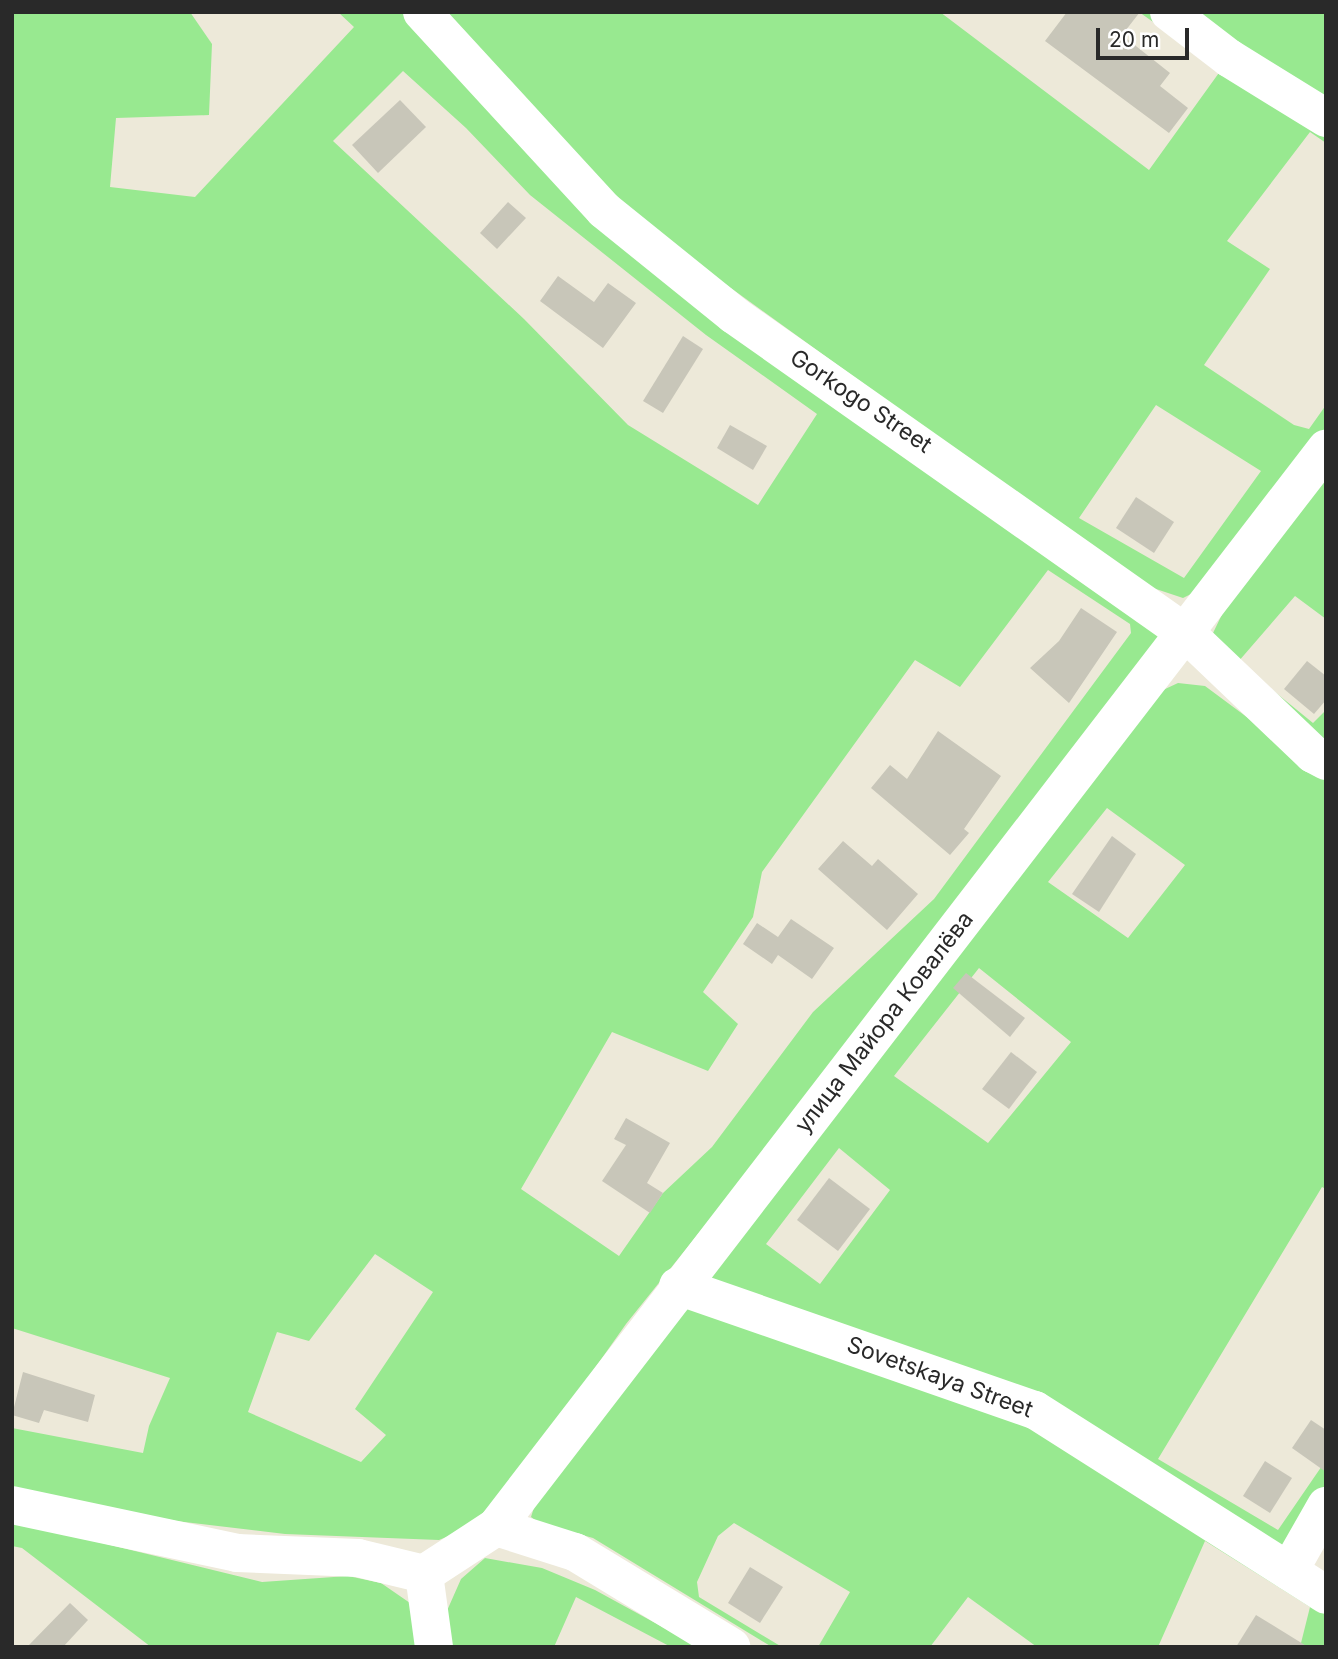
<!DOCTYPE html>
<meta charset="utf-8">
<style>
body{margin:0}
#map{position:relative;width:1338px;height:1659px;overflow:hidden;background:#ede9d9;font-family:Inter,sans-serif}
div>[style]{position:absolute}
.green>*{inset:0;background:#98e990}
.building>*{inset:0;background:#c8c6b9}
.minor>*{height:38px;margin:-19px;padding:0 19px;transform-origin:19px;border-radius:19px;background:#fff}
span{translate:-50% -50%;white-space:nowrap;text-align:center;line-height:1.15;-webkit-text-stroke:7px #fff;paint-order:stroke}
.street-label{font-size:23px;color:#292929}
.frame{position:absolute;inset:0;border:14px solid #292929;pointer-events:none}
.scale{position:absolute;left:1096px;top:28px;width:93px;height:32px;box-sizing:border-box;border:4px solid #292929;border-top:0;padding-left:9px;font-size:21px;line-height:24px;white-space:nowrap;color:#292929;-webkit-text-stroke:5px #fff;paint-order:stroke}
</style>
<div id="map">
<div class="green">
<div style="clip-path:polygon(evenodd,12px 12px,190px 12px,212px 44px,209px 115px,116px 118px,110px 187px,195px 197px,354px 27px,338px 12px,411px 12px,493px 103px,1159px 625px,1161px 647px,987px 873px,626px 1324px,504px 1497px,468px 1528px,439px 1540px,285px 1534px,176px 1521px,12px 1489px,12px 1428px,143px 1453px,149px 1426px,170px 1378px,12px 1328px,12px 12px,403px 71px,466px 128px,530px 195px,706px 335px,817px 414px,758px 505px,628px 425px,524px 319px,333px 141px,403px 71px,12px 12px,1048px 570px,1130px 624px,1131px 633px,934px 899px,813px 1012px,712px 1147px,663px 1193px,619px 1256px,521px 1189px,612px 1032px,708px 1071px,738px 1024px,703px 992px,753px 917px,762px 872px,915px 660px,960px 687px,1048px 570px,12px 12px,375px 1254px,433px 1292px,355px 1409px,386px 1435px,361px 1462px,248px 1412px,277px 1332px,309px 1341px,375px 1254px)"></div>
<div style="clip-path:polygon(evenodd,431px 12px,940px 12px,1149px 170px,1221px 70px,1139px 12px,1154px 12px,1326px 128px,1326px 143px,1310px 132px,1227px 241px,1270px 269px,1204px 365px,1294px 425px,1309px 429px,1326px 405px,1326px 431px,1203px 588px,1183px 598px,1141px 584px,602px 195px,431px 12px,1156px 405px,1261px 471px,1184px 578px,1079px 518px,1156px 405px)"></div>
<div style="clip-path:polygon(1186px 12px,1326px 12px,1326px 107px)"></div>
<div style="clip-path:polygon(1326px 471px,1326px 619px,1295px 596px,1238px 662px,1313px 723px,1326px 710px,1326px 744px,1221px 659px,1213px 633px,1229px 600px)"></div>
<div style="clip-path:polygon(evenodd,1178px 683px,1205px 686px,1275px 738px,1326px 768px,1326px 1189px,1322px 1187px,1158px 1459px,1278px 1530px,1326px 1460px,1326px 1493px,1287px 1560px,1092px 1437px,701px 1288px,1163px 690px,1178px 683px,1107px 808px,1185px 865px,1128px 938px,1048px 882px,1107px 808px,1178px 683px,979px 968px,1071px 1042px,988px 1143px,894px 1076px,979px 968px,1178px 683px,839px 1148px,890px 1190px,820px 1284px,766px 1244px,839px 1148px)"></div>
<div style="clip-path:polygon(693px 1304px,1039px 1424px,1326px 1603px,1326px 1647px,1300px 1647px,1310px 1607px,1205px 1541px,1158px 1647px,1037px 1647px,968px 1597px,930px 1647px,818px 1647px,850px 1592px,734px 1523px,718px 1536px,697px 1582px,699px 1597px,782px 1647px,772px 1647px,593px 1538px,539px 1523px,531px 1517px,537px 1498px,673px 1314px)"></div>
<div style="clip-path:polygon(12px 1521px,262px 1582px,348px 1576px,381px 1583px,410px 1603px,417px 1647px,151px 1647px,22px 1548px,12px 1546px)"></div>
<div style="clip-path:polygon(485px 1558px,542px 1568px,595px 1590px,699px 1647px,671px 1647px,576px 1597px,554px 1647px,444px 1647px,442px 1622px,461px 1579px)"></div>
</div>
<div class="building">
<div style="clip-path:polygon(1067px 12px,1140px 12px,1122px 35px,1170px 73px,1160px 86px,1188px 108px,1169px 133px,1045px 41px)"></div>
<div style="clip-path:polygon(400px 100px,426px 127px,378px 173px,352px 145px)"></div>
<div style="clip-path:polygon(508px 202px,526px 218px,497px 249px,480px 233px)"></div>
<div style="clip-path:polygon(558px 276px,594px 302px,608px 283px,636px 303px,603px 348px,540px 301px)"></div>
<div style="clip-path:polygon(683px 336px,703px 349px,663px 413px,643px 401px)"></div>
<div style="clip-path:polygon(730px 425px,767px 446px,753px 470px,717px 448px)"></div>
<div style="clip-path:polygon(1136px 497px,1174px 522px,1154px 553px,1116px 528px)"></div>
<div style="clip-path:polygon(1081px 608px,1117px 632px,1069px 703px,1030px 668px,1059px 641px)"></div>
<div style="clip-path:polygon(1307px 661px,1326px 676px,1326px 700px,1314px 714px,1284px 689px)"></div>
<div style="clip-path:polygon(938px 731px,1001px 776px,964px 829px,969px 833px,950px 855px,871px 788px,890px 765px,907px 779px)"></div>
<div style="clip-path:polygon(1112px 836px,1136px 854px,1099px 912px,1072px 894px)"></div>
<div style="clip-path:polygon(843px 841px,872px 866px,878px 859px,918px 894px,887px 930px,818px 869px)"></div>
<div style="clip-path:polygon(791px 919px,834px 948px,812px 979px,778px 955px,772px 964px,743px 944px,757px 923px,778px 937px)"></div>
<div style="clip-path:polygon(966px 973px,1025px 1018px,1010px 1037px,953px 988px)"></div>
<div style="clip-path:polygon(1011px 1052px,1037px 1072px,1009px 1109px,982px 1089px)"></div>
<div style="clip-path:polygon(626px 1118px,670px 1143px,647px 1183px,663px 1193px,650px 1213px,602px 1181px,626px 1145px,614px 1139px)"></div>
<div style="clip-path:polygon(829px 1178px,870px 1209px,838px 1251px,797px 1220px)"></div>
<div style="clip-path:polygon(23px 1372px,95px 1395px,88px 1422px,44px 1410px,39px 1423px,12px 1415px)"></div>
<div style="clip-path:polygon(1311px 1420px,1326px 1430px,1326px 1472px,1292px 1448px)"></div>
<div style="clip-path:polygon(1265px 1461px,1292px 1478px,1270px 1513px,1243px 1496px)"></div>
<div style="clip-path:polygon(750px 1567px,783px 1587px,760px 1623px,728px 1603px)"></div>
<div style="clip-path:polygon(70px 1603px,88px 1620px,63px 1647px,27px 1647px)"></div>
<div style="clip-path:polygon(1256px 1615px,1308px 1647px,1236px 1647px)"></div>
</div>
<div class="minor">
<div style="left:422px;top:12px;width:269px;rotate:47.4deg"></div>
<div style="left:604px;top:210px;width:167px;rotate:38.9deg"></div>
<div style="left:734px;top:315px;width:554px;rotate:35.15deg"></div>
<div style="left:1187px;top:634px;width:174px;rotate:43.6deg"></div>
<div style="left:1313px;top:754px;width:15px;rotate:28deg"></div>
<div style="left:1169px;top:12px;width:76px;rotate:37.5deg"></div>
<div style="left:1229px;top:58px;width:114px;rotate:31.7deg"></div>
<div style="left:678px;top:1286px;width:378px;rotate:19.2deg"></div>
<div style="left:1035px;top:1410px;width:345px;rotate:32.4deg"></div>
<div style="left:12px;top:1505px;width:230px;rotate:12deg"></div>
<div style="left:237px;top:1553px;width:121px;rotate:2.4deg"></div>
<div style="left:358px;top:1558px;width:68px;rotate:13.6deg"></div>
<div style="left:424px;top:1574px;width:74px;rotate:82.2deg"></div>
<div style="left:496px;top:1527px;width:83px;rotate:17.6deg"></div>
<div style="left:575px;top:1552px;width:183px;rotate:31.3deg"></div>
<div style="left:1289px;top:1571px;width:75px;rotate:-60.4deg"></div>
<div style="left:424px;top:1574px;width:86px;rotate:-33.1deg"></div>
<div style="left:496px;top:1527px;width:1361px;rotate:-52.41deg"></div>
</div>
<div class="street-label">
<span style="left:861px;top:401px;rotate:34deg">Gorkogo Street</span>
<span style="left:884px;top:1022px;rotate:-52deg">улица Майора Ковалёва</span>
<span style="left:940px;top:1377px;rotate:20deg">Sovetskaya Street</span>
</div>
<div class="frame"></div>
<div class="scale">20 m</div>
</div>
